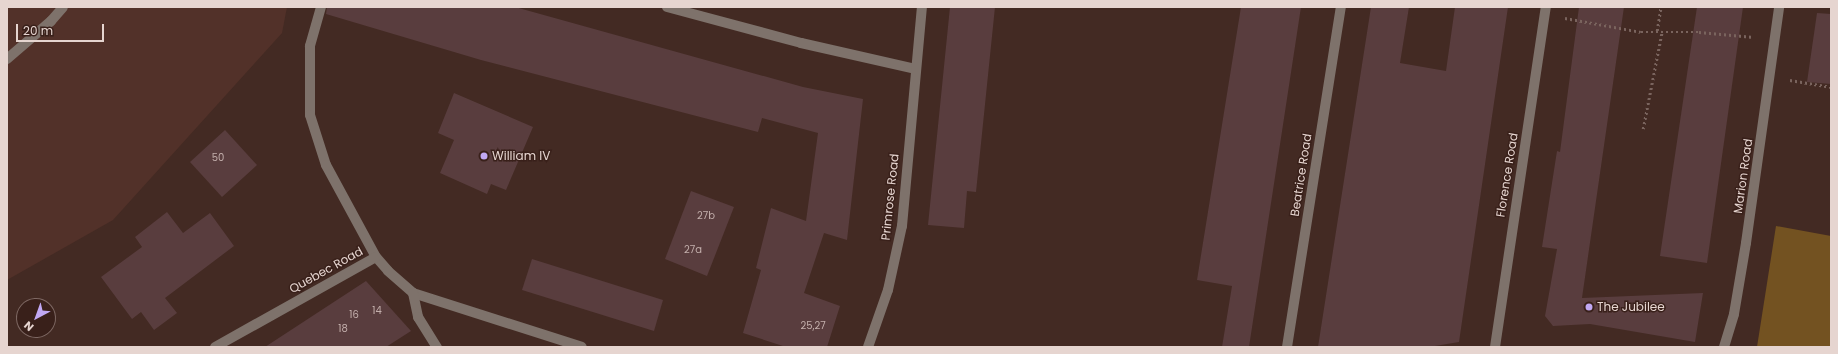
<!DOCTYPE html>
<style>
body{margin:0}
#map{position:relative;width:1838px;height:354px;overflow:hidden;background:#432a23;font-family:Poppins,sans-serif}
div>[style]{position:absolute}
.built>*{inset:0;background:#523129}
.green>*{inset:0;background:#735221}
.building>*{inset:0;background:#593d3e}
.path>*{height:2.5px;margin-top:-1.25px;transform-origin:0;background:repeating-linear-gradient(90deg,#7a645e 0 2px,transparent 0 5px)}
.minor>*{height:10px;margin:-5px;padding:0 5px;transform-origin:5px;border-radius:5px;background:#7e726b}
.dots>*{width:11px;height:11px;translate:-50% -50%;box-sizing:border-box;border:2px solid #39201a;border-radius:50%}
span{translate:-50% -50%;white-space:nowrap;text-align:center;line-height:1.15;-webkit-text-stroke:3px #39201a;paint-order:stroke}
.number-label{font-size:10px;color:#c3afac}
.number-label span{-webkit-text-stroke-width:0}
.poi-label{font-size:12px;color:#e6d5d0}
.left{translate:0 -50%;text-align:left}
.street-label{font-size:12px;color:#e6d5d0}
.frame{position:absolute;inset:0;border:8px solid #e6d5d0;pointer-events:none}
.north{position:absolute;left:16px;top:298px;width:40px;height:40px;box-sizing:border-box;background:#39201a;border:1px solid #7e6863;border-radius:50%;rotate:221deg;font-size:11px;font-weight:700;line-height:16px;text-align:center;color:#e6d5d0}
.north::after{content:'';display:block;margin:auto;width:14px;height:18px;background:#c1a8f3;clip-path:polygon(50% 0,100% 100%,50% 72%,0 100%)}
.scale{position:absolute;left:16px;top:24px;width:88px;height:18px;box-sizing:border-box;border:2px solid #e6d5d0;border-top:0;padding-left:5px;font-size:12px;line-height:14px;white-space:nowrap;color:#e6d5d0;-webkit-text-stroke:3px #39201a;paint-order:stroke}
</style>
<div id="map">
<div class="built">
<div style="clip-path:polygon(7px 7px,287px 7px,282px 33px,113px 220px,7px 280px)"></div>
</div>
<div class="green">
<div style="clip-path:polygon(1776px 226px,1831px 236px,1831px 347px,1757px 347px)"></div>
</div>
<div class="building">
<div style="clip-path:polygon(327px 7px,515px 7px,803px 87px,863px 99px,847px 240px,824px 233px,804px 293px,840px 306px,827px 347px,786px 347px,743px 333px,761px 270px,756px 268px,771px 208px,806px 221px,818px 133px,762px 118px,758px 132px,481px 60px,326px 14px)"></div>
<div style="clip-path:polygon(950px 7px,995px 7px,976px 192px,967px 191px,964px 228px,928px 225px)"></div>
<div style="clip-path:polygon(1241px 7px,1301px 7px,1249px 347px,1222px 347px,1232px 286px,1197px 280px)"></div>
<div style="clip-path:polygon(1371px 7px,1409px 7px,1400px 63px,1446px 71px,1455px 7px,1508px 7px,1459px 342px,1429px 347px,1318px 347px)"></div>
<div style="clip-path:polygon(1579px 7px,1624px 7px,1582px 298px,1703px 293px,1695px 342px,1590px 324px,1553px 326px,1545px 316px,1557px 249px,1542px 247px,1557px 151px,1560px 152px)"></div>
<div style="clip-path:polygon(1697px 7px,1743px 7px,1707px 263px,1660px 256px)"></div>
<div style="clip-path:polygon(1817px 13px,1831px 14px,1831px 84px,1807px 82px)"></div>
<div style="clip-path:polygon(454px 93px,533px 127px,506px 190px,491px 184px,487px 194px,440px 173px,454px 140px,438px 133px)"></div>
<div style="clip-path:polygon(225px 130px,257px 165px,222px 197px,190px 162px)"></div>
<div style="clip-path:polygon(691px 191px,734px 207px,707px 276px,665px 259px)"></div>
<div style="clip-path:polygon(167px 212px,183px 233px,210px 213px,234px 246px,165px 298px,177px 313px,154px 330px,141px 312px,132px 319px,101px 277px,142px 247px,135px 237px)"></div>
<div style="clip-path:polygon(532px 259px,663px 300px,654px 331px,522px 290px)"></div>
<div style="clip-path:polygon(366px 281px,411px 331px,386px 347px,265px 347px)"></div>
</div>
<div class="path">
<div style="left:1565px;top:18px;width:77px;rotate:10.4deg"></div>
<div style="left:1641px;top:32px;width:58px"></div>
<div style="left:1699px;top:32px;width:55px;rotate:5.2deg"></div>
<div style="left:1657px;top:31px;width:24px;rotate:-81deg"></div>
<div style="left:1790px;top:80px;width:42px;rotate:9.7deg"></div>
<div style="left:1643px;top:129px;width:100px;rotate:-79deg"></div>
</div>
<div class="minor">
<div style="left:321px;top:7px;width:41px;rotate:105.8deg"></div>
<div style="left:310px;top:46px;width:69px;rotate:90deg"></div>
<div style="left:310px;top:115px;width:52px;rotate:72.3deg"></div>
<div style="left:326px;top:165px;width:105px;rotate:61.5deg"></div>
<div style="left:376px;top:257px;width:18px;rotate:49deg"></div>
<div style="left:388px;top:271px;width:33px;rotate:41deg"></div>
<div style="left:413px;top:293px;width:177px;rotate:17.7deg"></div>
<div style="left:667px;top:7px;width:139px;rotate:15deg"></div>
<div style="left:801px;top:43px;width:117px;rotate:12.8deg"></div>
<div style="left:7px;top:59px;width:58px;rotate:-40.8deg"></div>
<div style="left:51px;top:21px;width:18px;rotate:-49deg"></div>
<div style="left:413px;top:293px;width:25px;rotate:78deg"></div>
<div style="left:418px;top:317px;width:36px;rotate:58deg"></div>
<div style="left:215px;top:347px;width:184px;rotate:-29.2deg"></div>
<div style="left:868px;top:347px;width:60px;rotate:-70.7deg"></div>
<div style="left:888px;top:290px;width:66px;rotate:-77.7deg"></div>
<div style="left:902px;top:226px;width:220px;rotate:-84.8deg"></div>
<div style="left:1287px;top:347px;width:344px;rotate:-81deg"></div>
<div style="left:1495px;top:347px;width:344px;rotate:-81.5deg"></div>
<div style="left:1724px;top:347px;width:34px;rotate:-73deg"></div>
<div style="left:1734px;top:314px;width:72px;rotate:-80.4deg"></div>
<div style="left:1746px;top:243px;width:238px;rotate:-82deg"></div>
</div>
<div class="dots">
<div style="left:484px;top:156px;background:#c1a8f3"></div>
<div style="left:1589px;top:307px;background:#c1a8f3"></div>
</div>
<div class="number-label">
<span style="left:218px;top:158px">50</span>
<span style="left:706px;top:216px">27b</span>
<span style="left:693px;top:250px">27a</span>
<span style="left:377px;top:311px">14</span>
<span style="left:354px;top:315px">16</span>
<span style="left:813px;top:326px">25,27</span>
<span style="left:343px;top:329px">18</span>
</div>
<div class="poi-label">
<span class="left" style="left:492px;top:156px">William IV</span>
<span class="left" style="left:1597px;top:307px">The Jubilee</span>
</div>
<div class="street-label">
<span style="left:1301px;top:175px;rotate:-81deg">Beatrice Road</span>
<span style="left:1507px;top:175px;rotate:-81deg">Florence Road</span>
<span style="left:1743px;top:176px;rotate:-82deg">Marion Road</span>
<span style="left:890px;top:197px;rotate:-84deg">Primrose Road</span>
<span style="left:326px;top:270px;rotate:-29deg">Quebec Road</span>
</div>
<div class="frame"></div>
<div class="north">N</div>
<div class="scale">20 m</div>
</div>
